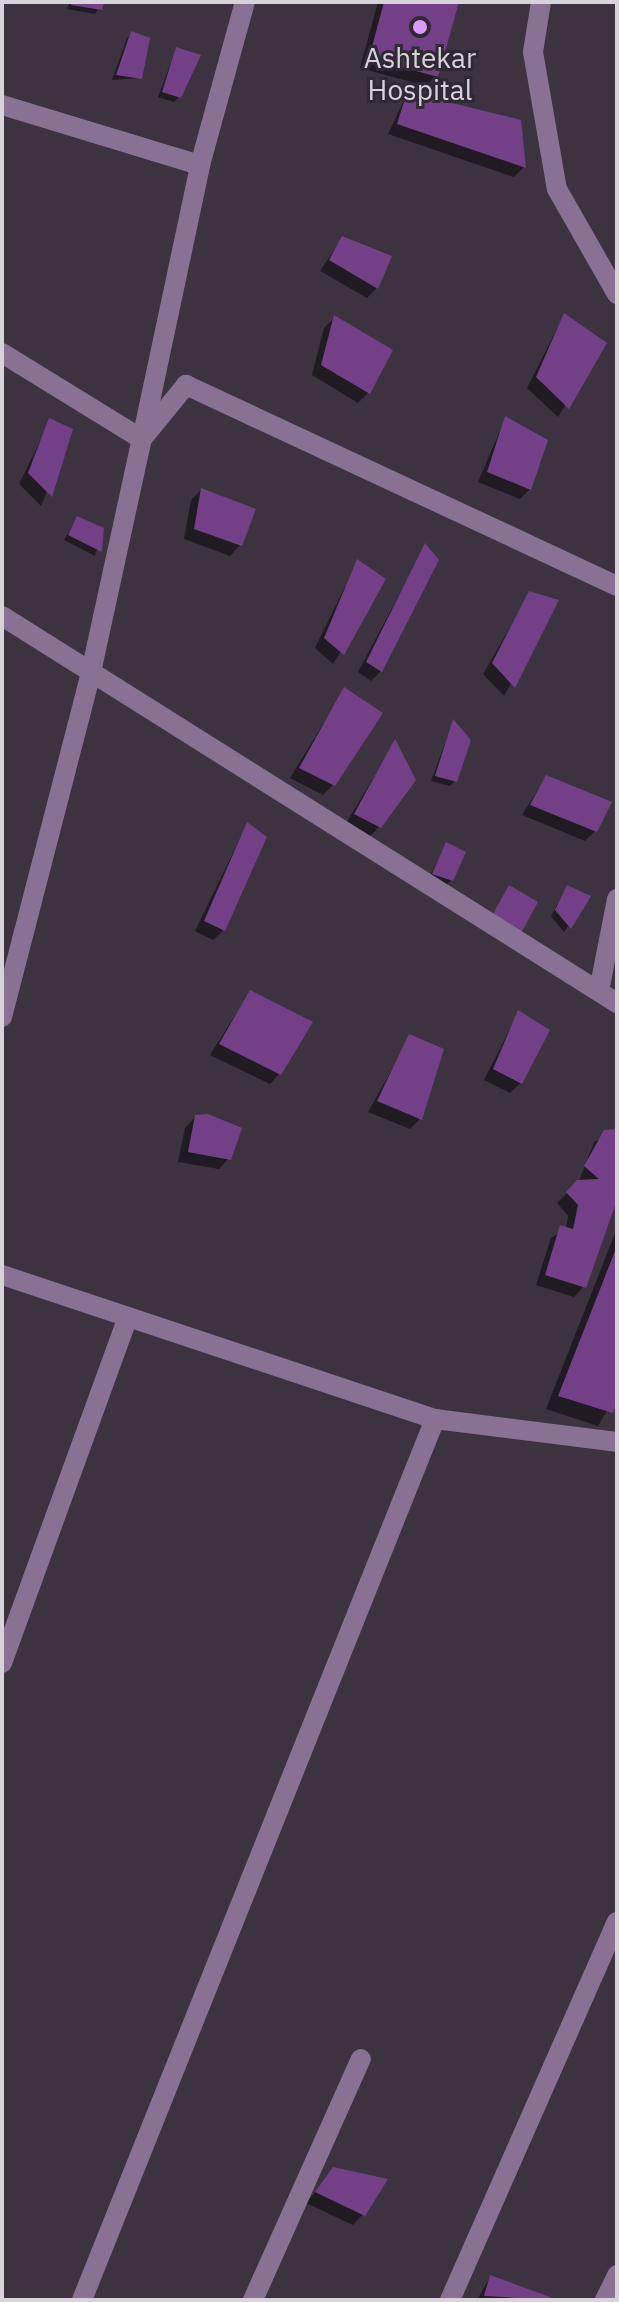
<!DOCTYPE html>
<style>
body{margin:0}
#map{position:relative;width:619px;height:2302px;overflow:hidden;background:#3c3240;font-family:"IBM Plex Sans",sans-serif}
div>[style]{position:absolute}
.shadow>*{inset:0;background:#0007}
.building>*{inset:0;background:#734088}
.minor>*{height:20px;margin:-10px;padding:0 10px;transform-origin:10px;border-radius:10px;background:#887192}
.dots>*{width:22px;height:22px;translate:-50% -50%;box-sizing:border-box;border:4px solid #312836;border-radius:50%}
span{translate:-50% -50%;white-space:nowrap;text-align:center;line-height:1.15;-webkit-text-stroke:6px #312836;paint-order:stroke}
.poi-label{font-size:28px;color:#d8d2db}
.frame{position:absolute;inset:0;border:4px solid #d8d2db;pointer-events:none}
</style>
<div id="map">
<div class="shadow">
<div style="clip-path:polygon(70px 2px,102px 2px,95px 14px,67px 9px)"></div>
<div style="clip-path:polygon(378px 2px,457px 2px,436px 76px,426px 86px,360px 68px)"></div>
<div style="clip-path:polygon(132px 33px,140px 78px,112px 80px,127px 38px)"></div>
<div style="clip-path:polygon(176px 49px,179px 97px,174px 102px,158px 97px)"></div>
<div style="clip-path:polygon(407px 94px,524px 167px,514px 177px,388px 134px)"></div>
<div style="clip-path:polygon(342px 238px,377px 288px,367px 298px,320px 271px)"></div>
<div style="clip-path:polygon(564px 315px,605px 344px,558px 417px,527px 388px)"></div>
<div style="clip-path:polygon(334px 318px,368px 393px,358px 403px,312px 375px,324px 328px)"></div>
<div style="clip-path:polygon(505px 419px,530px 489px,520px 499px,478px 482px)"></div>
<div style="clip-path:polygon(50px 421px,71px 431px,41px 506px,19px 484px)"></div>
<div style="clip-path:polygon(201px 490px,240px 545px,230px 556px,184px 539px,191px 500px)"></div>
<div style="clip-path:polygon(77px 518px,102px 529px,95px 556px,64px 540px)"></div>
<div style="clip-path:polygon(425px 546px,381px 671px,371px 681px,358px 672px)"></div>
<div style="clip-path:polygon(357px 562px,384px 580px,333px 664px,315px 648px)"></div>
<div style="clip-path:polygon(530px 593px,556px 601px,504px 696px,483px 674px)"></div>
<div style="clip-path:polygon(344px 690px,333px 785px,323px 795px,290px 778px)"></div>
<div style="clip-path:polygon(453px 722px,455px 781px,450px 786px,431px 781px)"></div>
<div style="clip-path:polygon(395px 742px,379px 827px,369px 837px,345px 825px)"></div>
<div style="clip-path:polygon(546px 777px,595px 831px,585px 841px,522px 815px)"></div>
<div style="clip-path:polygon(247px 824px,224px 930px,213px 940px,195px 931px)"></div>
<div style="clip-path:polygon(447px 844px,452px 880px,446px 885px,428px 879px)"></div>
<div style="clip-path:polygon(567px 887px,588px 897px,564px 932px,551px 916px)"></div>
<div style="clip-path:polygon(250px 992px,280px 1073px,270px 1084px,210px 1055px)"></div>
<div style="clip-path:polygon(518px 1013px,521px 1083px,510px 1093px,484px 1080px)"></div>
<div style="clip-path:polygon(410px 1037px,442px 1050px,420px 1119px,410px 1129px,368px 1112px)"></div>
<div style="clip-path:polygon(195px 1117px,229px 1158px,219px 1169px,178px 1162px,185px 1128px)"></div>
<div style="clip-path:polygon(617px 1131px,617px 1194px,584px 1286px,574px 1297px,536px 1285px,551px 1238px,566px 1229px,568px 1216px,557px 1203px,579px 1181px,594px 1142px)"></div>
<div style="clip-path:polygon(617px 1228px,617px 1394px,598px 1426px,546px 1409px)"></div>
<div style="clip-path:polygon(334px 2169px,363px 2214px,353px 2225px,306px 2203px)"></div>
<div style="clip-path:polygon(490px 2277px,548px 2299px,547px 2300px,477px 2300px)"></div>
</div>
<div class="building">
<div style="clip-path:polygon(104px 2px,102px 10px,71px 5px,72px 2px)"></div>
<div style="clip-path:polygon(384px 2px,459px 2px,438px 77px,369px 58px)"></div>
<div style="clip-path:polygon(131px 31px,150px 38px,142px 79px,116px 75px)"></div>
<div style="clip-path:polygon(176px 47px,201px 55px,181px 98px,162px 92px)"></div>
<div style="clip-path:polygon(407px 92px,521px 120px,526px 168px,397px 124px)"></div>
<div style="clip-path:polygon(342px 236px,392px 256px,378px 289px,329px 260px)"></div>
<div style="clip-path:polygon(564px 313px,607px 343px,569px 409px,536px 377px)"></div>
<div style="clip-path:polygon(334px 315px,393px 350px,370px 394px,321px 365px)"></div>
<div style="clip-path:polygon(505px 416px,548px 440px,531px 490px,487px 472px)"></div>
<div style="clip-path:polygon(49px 418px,73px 429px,52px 497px,28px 473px)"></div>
<div style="clip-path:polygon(201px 488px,256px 509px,242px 546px,194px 529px)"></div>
<div style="clip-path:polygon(77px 516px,104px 528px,102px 552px,68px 535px)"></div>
<div style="clip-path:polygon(425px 543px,439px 560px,382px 672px,366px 662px)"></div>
<div style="clip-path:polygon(357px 559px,386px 579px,344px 655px,324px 638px)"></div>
<div style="clip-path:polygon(529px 591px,559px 600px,515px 688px,492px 663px)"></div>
<div style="clip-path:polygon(344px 687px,383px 713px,335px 786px,299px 768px)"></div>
<div style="clip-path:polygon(453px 719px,471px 740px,457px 782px,435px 776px)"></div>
<div style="clip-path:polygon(395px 739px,416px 780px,381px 828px,354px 814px)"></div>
<div style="clip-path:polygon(546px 775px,612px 802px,597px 832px,530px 805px)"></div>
<div style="clip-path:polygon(247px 822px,267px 837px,225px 931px,204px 921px)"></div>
<div style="clip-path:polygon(446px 842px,466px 852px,453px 881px,432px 874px)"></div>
<div style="clip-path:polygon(509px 885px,538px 902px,521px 933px,493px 914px)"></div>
<div style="clip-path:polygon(567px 885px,591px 896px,571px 929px,555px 910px)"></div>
<div style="clip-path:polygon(250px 990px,313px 1022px,281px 1075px,219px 1044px)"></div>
<div style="clip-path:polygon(518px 1010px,550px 1030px,522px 1084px,493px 1069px)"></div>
<div style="clip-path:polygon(409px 1034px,444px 1049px,422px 1120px,377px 1101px)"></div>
<div style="clip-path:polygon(208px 1114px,242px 1128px,231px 1160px,188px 1152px,195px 1115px)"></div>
<div style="clip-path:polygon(617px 1129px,617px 1200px,586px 1288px,545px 1275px,560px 1225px,573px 1229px,578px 1205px,566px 1192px,577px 1180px,599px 1179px,584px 1166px,604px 1130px)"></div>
<div style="clip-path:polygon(617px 1246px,617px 1401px,613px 1413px,558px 1396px)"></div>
<div style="clip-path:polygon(333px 2167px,388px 2179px,365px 2216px,315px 2192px)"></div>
<div style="clip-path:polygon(490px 2275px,550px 2297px,549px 2300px,484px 2296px)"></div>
</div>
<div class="minor">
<div style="left:541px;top:2px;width:51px;rotate:99.1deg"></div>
<div style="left:533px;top:52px;width:139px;rotate:80.1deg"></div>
<div style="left:557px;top:189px;width:121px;rotate:60.3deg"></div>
<div style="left:2px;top:105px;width:207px;rotate:16.9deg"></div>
<div style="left:2px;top:353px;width:164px;rotate:31.6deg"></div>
<div style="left:142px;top:439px;width:280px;rotate:-78deg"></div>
<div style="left:200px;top:165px;width:169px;rotate:-74.6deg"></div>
<div style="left:2px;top:616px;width:727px;rotate:32.18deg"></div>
<div style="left:599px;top:991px;width:94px;rotate:-78.9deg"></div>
<div style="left:2px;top:1017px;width:356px;rotate:-75.5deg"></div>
<div style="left:91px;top:672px;width:239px;rotate:-77.7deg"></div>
<div style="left:142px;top:439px;width:70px;rotate:-50.8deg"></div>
<div style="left:186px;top:385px;width:476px;rotate:25deg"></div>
<div style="left:2px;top:1275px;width:456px;rotate:18.4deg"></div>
<div style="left:435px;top:1419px;width:183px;rotate:7.2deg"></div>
<div style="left:2px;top:1663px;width:368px;rotate:-70deg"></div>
<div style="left:82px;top:2300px;width:949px;rotate:-68.16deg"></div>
<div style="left:253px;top:2300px;width:264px;rotate:-65.9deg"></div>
<div style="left:450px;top:2300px;width:413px;rotate:-66.2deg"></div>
<div style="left:605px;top:2300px;width:28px;rotate:-64deg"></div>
</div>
<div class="dots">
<div style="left:420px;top:27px;background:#da9af6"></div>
</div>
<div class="poi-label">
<span style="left:420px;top:74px">Ashtekar<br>Hospital</span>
</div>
<div class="frame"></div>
</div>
